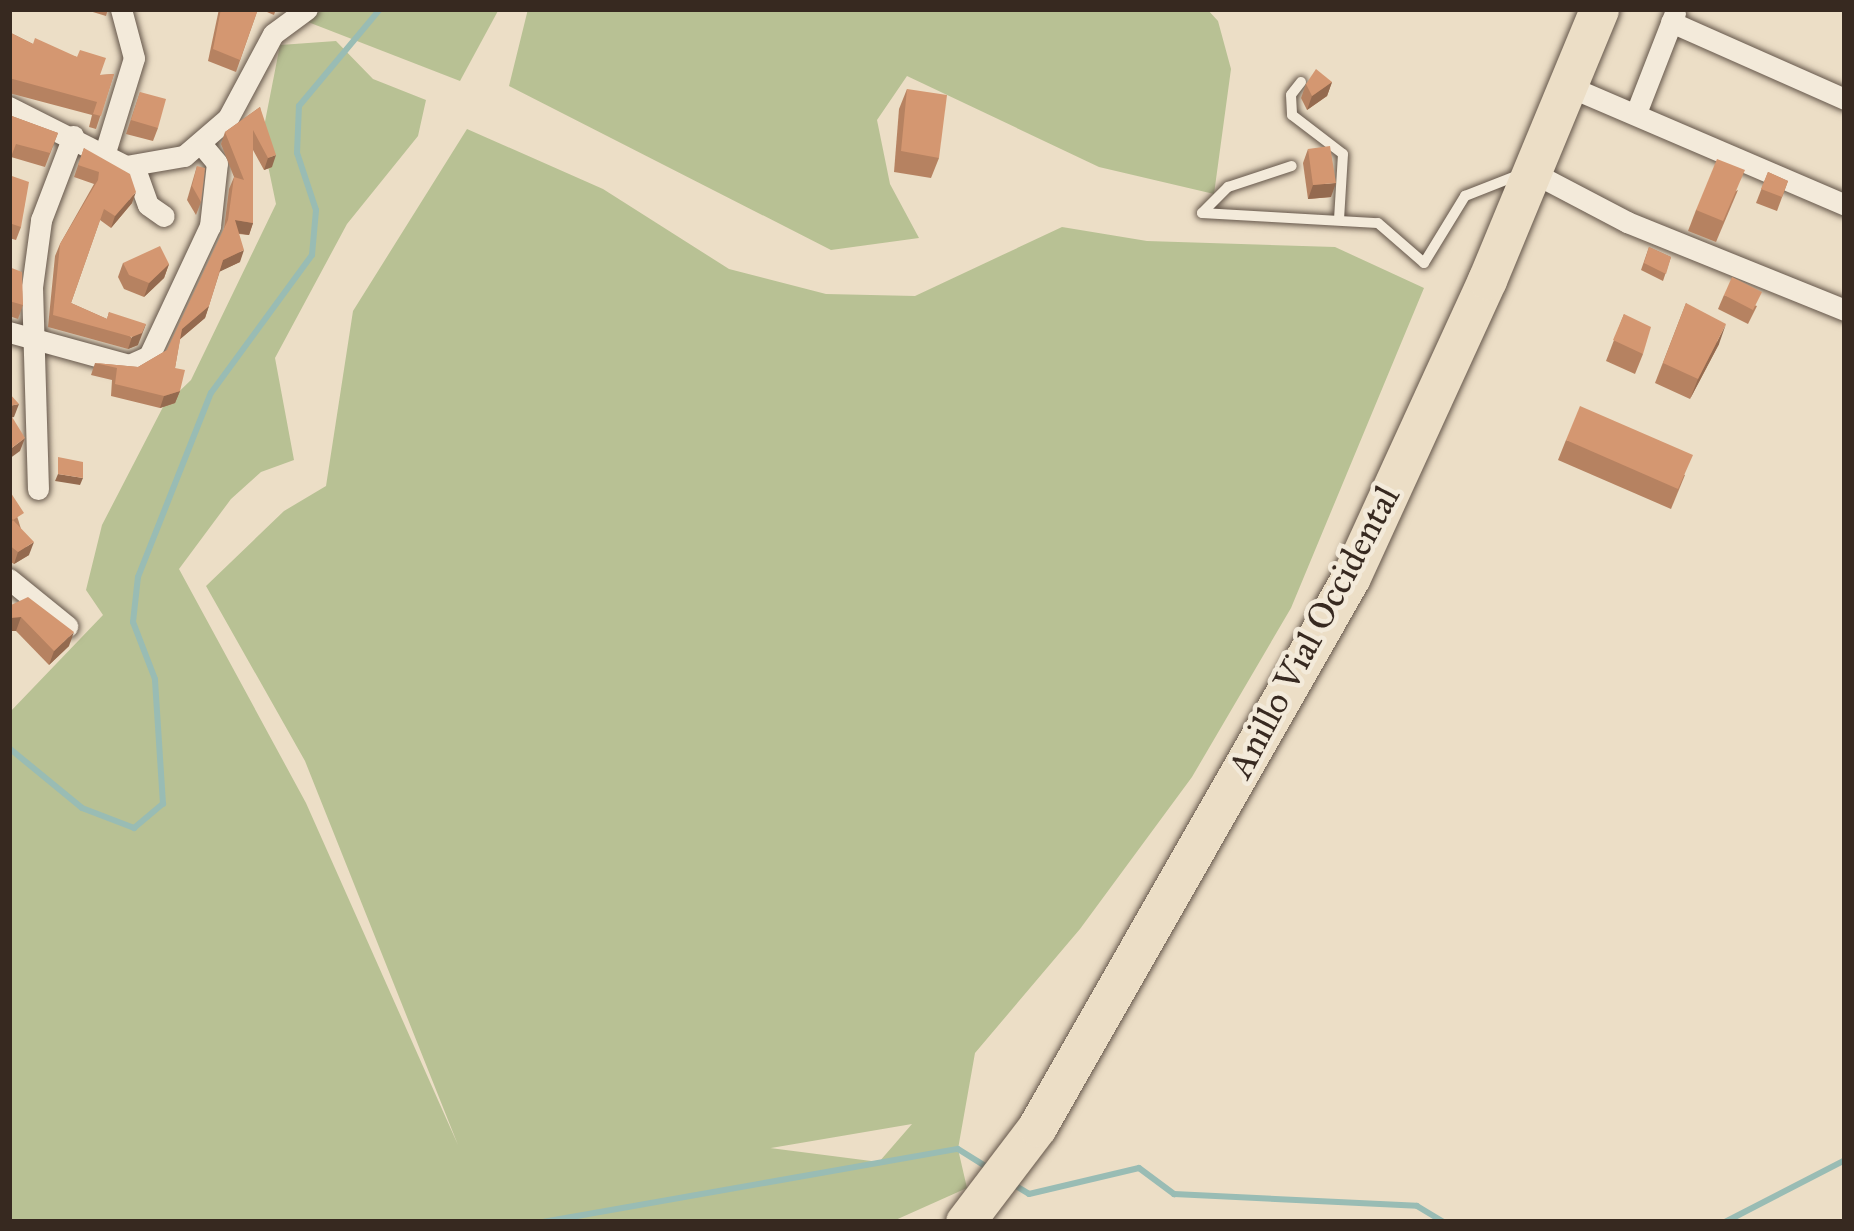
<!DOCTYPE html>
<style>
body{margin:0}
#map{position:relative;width:1854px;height:1231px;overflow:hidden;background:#ecdec6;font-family:"IM FELL Great Primer",serif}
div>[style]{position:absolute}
.green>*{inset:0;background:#b8c194}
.stream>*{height:6px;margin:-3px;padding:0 3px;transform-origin:3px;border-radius:3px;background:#99bcb4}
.roads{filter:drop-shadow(0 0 3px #64564a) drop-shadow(0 0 3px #64564a)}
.lane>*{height:10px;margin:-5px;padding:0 5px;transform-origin:5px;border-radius:5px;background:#f3eada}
.street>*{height:21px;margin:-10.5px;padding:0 10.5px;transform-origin:10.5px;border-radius:10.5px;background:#f3eada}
.highway>*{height:39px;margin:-19.5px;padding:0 19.5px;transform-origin:19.5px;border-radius:19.5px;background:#ecdec6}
.wall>*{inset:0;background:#b68261}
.shaded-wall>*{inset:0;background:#946a4f}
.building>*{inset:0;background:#d49771}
span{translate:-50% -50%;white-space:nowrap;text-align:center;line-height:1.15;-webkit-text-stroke:9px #f3eada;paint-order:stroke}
.street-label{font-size:36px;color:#372920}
.frame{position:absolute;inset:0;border:12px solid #372920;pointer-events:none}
</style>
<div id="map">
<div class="green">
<div style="clip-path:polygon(322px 9px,499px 9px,460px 81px,308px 22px)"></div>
<div style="clip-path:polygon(528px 9px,1207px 9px,1218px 21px,1231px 69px,1214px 194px,1099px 167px,907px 76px,877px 120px,890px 184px,919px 238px,831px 250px,509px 86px)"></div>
<div style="clip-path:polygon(evenodd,336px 41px,373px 79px,426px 100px,418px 136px,347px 224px,275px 358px,294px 460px,261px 472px,231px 499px,179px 569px,306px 803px,458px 1145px,305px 761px,206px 586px,284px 511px,326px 486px,353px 311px,467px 129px,603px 189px,729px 269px,826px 294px,915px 296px,1062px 227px,1147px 241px,1335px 247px,1424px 288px,1291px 608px,1192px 777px,1080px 929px,975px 1053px,958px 1149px,967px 1188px,891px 1222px,9px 1222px,9px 713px,103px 615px,86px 590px,102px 525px,163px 407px,191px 380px,276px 204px,262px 137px,280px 45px,336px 41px,912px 1124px,879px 1162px,770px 1148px,771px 1148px,912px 1124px)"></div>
</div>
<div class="stream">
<div style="left:9px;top:748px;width:94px;rotate:39.4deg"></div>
<div style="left:82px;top:808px;width:56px;rotate:21deg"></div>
<div style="left:134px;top:828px;width:38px;rotate:-40deg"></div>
<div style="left:163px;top:804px;width:125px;rotate:-93.7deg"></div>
<div style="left:155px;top:679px;width:61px;rotate:-111.1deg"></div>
<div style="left:133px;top:622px;width:45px;rotate:-83.7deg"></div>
<div style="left:138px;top:577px;width:198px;rotate:-68.4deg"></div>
<div style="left:211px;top:393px;width:171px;rotate:-53.8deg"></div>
<div style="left:312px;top:255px;width:45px;rotate:-84.9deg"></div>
<div style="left:316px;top:210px;width:60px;rotate:-108.4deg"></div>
<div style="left:297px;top:153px;width:47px;rotate:-87.6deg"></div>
<div style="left:299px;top:106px;width:126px;rotate:-50.1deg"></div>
<div style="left:1011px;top:1183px;width:21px;rotate:31deg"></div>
<div style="left:1029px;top:1194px;width:113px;rotate:-13.3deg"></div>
<div style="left:1139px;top:1168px;width:44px;rotate:36.6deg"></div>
<div style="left:1174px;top:1194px;width:243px;rotate:2.8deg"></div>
<div style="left:1417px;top:1206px;width:31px;rotate:31deg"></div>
<div style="left:543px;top:1222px;width:421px;rotate:-10deg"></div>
<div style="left:958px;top:1149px;width:38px;rotate:32deg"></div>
<div style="left:1725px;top:1222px;width:135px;rotate:-27.3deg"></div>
</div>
<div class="roads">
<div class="lane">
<div style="left:1301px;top:82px;width:16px;rotate:128deg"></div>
<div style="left:1291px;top:95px;width:20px;rotate:87deg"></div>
<div style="left:1292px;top:115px;width:64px;rotate:37.4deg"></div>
<div style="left:1343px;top:154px;width:65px;rotate:93.5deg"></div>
<div style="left:1202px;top:213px;width:176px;rotate:3.3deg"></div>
<div style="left:1378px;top:223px;width:61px;rotate:41deg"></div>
<div style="left:1424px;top:263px;width:79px;rotate:-58.5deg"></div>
<div style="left:1465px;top:196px;width:55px;rotate:-21.4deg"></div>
<div style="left:1202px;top:213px;width:37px;rotate:-45deg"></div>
<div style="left:1228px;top:187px;width:67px;rotate:-18.2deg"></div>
</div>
<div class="street">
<div style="left:1671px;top:22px;width:190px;rotate:23.9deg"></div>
<div style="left:1568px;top:86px;width:301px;rotate:23.2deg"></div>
<div style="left:9px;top:107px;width:131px;rotate:26.8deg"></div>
<div style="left:126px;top:166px;width:59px;rotate:-9.8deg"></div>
<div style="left:184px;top:156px;width:58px;rotate:-40.8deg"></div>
<div style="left:228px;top:118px;width:95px;rotate:-61.8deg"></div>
<div style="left:273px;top:34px;width:42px;rotate:-36.3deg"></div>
<div style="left:1636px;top:113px;width:107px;rotate:-68.7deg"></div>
<div style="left:106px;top:149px;width:95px;rotate:-72.9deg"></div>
<div style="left:134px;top:58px;width:51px;rotate:-104.9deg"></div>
<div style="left:134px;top:166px;width:41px;rotate:70.3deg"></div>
<div style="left:148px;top:205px;width:19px;rotate:35deg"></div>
<div style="left:1530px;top:171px;width:110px;rotate:27.7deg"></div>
<div style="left:1627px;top:222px;width:235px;rotate:22deg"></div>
<div style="left:9px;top:332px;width:124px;rotate:15.4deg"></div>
<div style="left:129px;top:365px;width:22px;rotate:-24deg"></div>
<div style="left:149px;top:356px;width:144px;rotate:-64.9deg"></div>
<div style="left:210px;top:226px;width:63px;rotate:-83.7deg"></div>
<div style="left:217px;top:163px;width:25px;rotate:-130deg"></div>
<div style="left:38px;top:489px;width:202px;rotate:-91.7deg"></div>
<div style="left:32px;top:287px;width:68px;rotate:-82.3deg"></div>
<div style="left:41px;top:220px;width:90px;rotate:-69.1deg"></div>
<div style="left:9px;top:579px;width:75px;rotate:39deg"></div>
</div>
<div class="highway">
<div style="left:965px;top:1222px;width:119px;rotate:-52.8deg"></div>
<div style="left:1037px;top:1127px;width:633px;rotate:-60.28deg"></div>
<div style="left:1351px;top:577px;width:327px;rotate:-65.4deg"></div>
<div style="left:1487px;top:280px;width:293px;rotate:-67.5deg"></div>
</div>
</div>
<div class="wall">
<div style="clip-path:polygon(83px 9px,108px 9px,106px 16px)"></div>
<div style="clip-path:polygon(219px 9px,258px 9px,236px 72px,208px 61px)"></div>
<div style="clip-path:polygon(260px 9px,276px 9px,274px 15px)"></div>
<div style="clip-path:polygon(9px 32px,33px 44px,77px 57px,100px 75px,114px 74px,96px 129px,89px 127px,92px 115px,9px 93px)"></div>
<div style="clip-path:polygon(1332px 82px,1327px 96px,1307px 110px,1301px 98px,1306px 84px)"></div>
<div style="clip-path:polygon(907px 89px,939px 158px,931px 178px,894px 172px,899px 109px)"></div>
<div style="clip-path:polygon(140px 92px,158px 128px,153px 141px,126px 134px)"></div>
<div style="clip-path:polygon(260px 107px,272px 167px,264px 170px,253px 150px,253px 223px,249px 235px,239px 234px,240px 262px,220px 271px,205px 318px,180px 339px,175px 368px,180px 391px,175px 403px,160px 408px,111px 396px,112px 380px,91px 375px,95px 363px,138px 367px,167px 350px,224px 229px,229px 189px,234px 177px,221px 144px,225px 132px)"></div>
<div style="clip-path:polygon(9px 115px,58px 133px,45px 167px,11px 157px)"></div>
<div style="clip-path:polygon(84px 148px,132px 203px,111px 228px,100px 220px,71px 303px,107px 319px,109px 312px,138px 345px,128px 349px,48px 327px,55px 256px,60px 244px,94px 184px,74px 177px)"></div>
<div style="clip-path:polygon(1308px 149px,1331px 197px,1308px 199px,1303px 163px)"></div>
<div style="clip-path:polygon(197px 166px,201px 202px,196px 215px,187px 200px)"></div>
<div style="clip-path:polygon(1768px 172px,1788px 181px,1777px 211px,1756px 203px)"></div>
<div style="clip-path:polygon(9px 175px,21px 227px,16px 240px,9px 238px)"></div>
<div style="clip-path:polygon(1738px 190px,1716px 242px,1688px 231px,1696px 210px)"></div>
<div style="clip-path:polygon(1649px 247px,1671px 257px,1663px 281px,1641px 270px)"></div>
<div style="clip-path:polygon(123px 263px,169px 264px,164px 278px,144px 297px,124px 289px,118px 277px)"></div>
<div style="clip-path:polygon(9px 267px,23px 305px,18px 319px,9px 316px)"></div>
<div style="clip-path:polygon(1724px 295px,1757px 306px,1748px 324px,1718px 309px)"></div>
<div style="clip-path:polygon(1686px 303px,1719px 344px,1690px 399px,1655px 383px)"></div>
<div style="clip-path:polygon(1624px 314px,1643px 354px,1635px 374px,1606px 361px)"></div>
<div style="clip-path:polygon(1566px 440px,1685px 475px,1671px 509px,1558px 460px)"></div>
<div style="clip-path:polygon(9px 490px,29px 555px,14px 564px,9px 561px)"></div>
<div style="clip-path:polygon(9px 606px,69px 646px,49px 665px,16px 631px)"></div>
</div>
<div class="shaded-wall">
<div style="clip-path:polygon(1332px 82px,1327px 96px,1307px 110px,1312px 96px)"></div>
<div style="clip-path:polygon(276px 155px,272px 167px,264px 170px,268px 158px)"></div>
<div style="clip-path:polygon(1336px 183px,1331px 197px,1308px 199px,1313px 185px)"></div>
<div style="clip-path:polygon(136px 192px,132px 203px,111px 228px,115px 216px)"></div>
<div style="clip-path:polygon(235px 220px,253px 223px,249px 235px,231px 232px)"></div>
<div style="clip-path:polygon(244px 250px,240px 262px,219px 272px,223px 260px)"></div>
<div style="clip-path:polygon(169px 264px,164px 278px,144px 297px,149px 283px)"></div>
<div style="clip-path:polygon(209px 306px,205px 318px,178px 341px,182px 329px)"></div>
<div style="clip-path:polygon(146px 324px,138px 345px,128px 349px,132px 337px)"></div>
<div style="clip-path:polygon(1726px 324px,1719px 344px,1690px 399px,1698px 379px)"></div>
<div style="clip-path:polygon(180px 391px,175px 403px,160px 408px,164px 396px)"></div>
<div style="clip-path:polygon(19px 404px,14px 417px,9px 418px,9px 406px)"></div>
<div style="clip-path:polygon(25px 438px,20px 451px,9px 459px,9px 450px)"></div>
<div style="clip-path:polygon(58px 474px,83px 478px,80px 485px,55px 481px)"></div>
<div style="clip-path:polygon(34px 542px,29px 555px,14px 564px,18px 552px)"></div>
<div style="clip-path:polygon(21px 617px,16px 631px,9px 631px,9px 618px)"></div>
<div style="clip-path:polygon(74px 632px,69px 646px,49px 665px,54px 651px)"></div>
</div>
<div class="building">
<div style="clip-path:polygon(221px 9px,258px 9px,240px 60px,213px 49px)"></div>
<div style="clip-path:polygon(9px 32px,33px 44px,35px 38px,77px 57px,80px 50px,106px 58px,100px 75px,114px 74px,101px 116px,93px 114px,97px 102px,9px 78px)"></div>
<div style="clip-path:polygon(1316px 69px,1332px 82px,1312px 96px,1306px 84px)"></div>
<div style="clip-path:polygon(907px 89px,947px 95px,939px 158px,901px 151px)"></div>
<div style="clip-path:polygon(140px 92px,166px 99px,158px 128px,131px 120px)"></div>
<div style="clip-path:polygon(260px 107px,276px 155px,268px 158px,253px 130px,253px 223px,235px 220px,244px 250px,223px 260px,209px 306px,182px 329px,175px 368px,185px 370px,180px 391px,164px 396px,115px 384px,117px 368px,95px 363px,138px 367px,167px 350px,228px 220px,234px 177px,244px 180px,225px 132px)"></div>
<div style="clip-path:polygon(9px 115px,58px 133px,50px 153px,16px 144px,9px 162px)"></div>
<div style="clip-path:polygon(1330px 146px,1336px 183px,1313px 185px,1308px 149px)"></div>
<div style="clip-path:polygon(84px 148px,130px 174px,136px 192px,115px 216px,104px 209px,71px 303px,107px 319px,109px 312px,146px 324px,142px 333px,132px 337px,53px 315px,60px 244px,98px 180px,99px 172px,78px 165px)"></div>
<div style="clip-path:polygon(1717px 159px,1745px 170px,1723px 221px,1696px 210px)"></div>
<div style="clip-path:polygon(197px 166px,205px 168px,201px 202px,192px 186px)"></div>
<div style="clip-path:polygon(1768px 172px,1788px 181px,1782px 197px,1761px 189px)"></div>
<div style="clip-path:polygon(9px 175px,29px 182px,21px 227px,9px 223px)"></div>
<div style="clip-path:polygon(160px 246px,169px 264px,149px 283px,129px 275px,123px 263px)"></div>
<div style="clip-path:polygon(1649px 247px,1671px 257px,1666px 274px,1644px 263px)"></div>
<div style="clip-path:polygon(9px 267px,22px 272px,23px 305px,9px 301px)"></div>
<div style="clip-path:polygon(1732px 277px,1762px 292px,1753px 310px,1724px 295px)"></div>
<div style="clip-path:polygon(1686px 303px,1726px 324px,1698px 379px,1663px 363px)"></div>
<div style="clip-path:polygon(1624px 314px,1651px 327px,1643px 354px,1613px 340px)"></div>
<div style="clip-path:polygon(9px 393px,19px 404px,9px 406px)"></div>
<div style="clip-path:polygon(1580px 406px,1693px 455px,1678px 489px,1566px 440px)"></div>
<div style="clip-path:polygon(9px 412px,25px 438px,9px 450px)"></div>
<div style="clip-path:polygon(58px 457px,83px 462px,83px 478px,58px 474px)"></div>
<div style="clip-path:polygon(9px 490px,24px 513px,13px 520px,34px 542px,18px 552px,9px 545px,9px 526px,13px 520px,9px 516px)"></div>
<div style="clip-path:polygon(28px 597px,74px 632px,54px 651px,21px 617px,9px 618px,9px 606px)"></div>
</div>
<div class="street-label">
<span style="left:1314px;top:632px;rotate:-62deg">Anillo Vial Occidental</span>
</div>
<div class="frame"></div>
</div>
